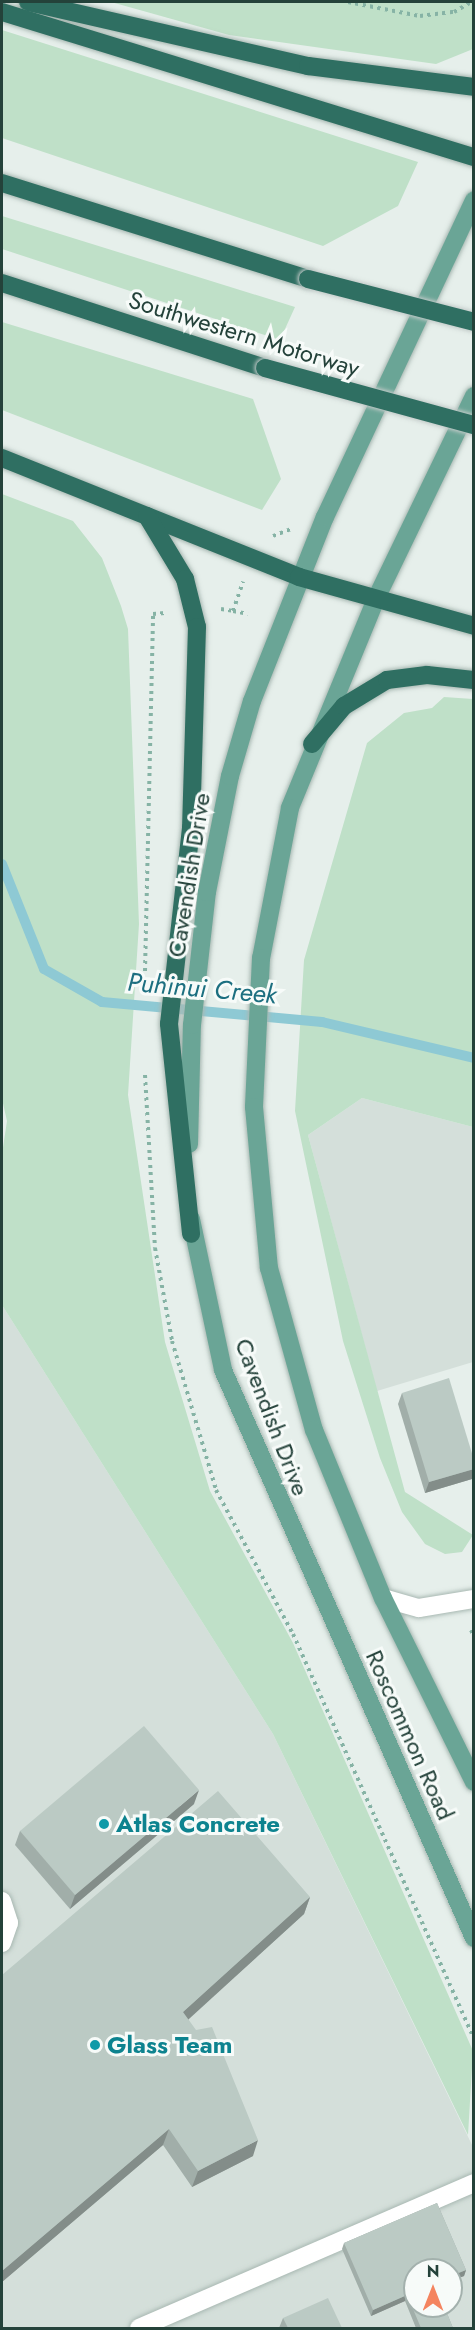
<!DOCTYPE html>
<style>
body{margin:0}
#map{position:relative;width:475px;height:2330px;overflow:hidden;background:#e6efeb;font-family:Jost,sans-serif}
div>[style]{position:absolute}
.built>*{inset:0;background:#d4dfda}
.green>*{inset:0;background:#bfe0c8}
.stream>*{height:10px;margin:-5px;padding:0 5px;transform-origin:5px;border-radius:5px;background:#8ec9d4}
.path>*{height:4px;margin-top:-2px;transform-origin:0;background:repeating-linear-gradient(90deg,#86b3a5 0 3px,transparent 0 7.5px)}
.roads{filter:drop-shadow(0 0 2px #a8b8b2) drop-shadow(0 0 2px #a8b8b2)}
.minor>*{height:18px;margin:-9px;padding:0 9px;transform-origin:9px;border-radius:9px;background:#fff}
.major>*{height:18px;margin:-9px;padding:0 9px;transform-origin:9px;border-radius:9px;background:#6aa596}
.highway>*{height:18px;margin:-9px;padding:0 9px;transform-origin:9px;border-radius:9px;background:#2f6f62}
.bridges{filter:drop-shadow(0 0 2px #c2cac8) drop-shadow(0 0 2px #c2cac8)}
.highway-bridge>*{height:18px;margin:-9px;padding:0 9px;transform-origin:9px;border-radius:9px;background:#2f6f62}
.wall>*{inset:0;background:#a1aea9}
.shaded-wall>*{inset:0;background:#838d89}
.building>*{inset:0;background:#bbcac4}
.dots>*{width:16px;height:16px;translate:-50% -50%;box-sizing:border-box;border:3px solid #f7fbf9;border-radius:50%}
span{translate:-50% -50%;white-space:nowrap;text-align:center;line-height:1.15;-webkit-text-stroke:6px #f7fbf9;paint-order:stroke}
.street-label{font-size:24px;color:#24423a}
.culture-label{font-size:24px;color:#0d838f;font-weight:700}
.left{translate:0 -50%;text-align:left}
.water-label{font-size:26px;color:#1c6f80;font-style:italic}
.frame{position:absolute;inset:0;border:3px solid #24423a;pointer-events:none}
.north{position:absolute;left:403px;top:2258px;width:60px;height:60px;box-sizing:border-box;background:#f7fbf9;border:2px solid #a3b1ad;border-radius:50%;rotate:0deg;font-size:16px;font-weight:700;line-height:24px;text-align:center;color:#24423a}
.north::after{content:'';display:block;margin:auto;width:21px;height:27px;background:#f4845f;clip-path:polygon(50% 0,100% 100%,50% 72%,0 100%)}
</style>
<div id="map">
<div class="built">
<div style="clip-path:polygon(362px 1098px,473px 1127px,473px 1362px,377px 1391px,308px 1135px)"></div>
<div style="clip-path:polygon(evenodd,2px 1305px,273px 1734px,473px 2147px,473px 2328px,2px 2328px,2px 1305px,415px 2270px,451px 2270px,451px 2306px,415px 2306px,415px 2270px)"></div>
</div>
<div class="green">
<div style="clip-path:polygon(111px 2px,473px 2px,473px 49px,436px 64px,229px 35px)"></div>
<div style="clip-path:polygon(2px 30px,418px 162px,398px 206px,323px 246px,2px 138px)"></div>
<div style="clip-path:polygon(2px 216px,295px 307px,280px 340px,2px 249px)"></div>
<div style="clip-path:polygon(2px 322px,253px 399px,281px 479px,262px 510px,2px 410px)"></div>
<div style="clip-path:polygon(2px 494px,73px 521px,102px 558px,121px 606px,128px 629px,139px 924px,128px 1095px,165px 1342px,210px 1491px,293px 1643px,473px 2051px,468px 2135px,273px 1734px,2px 1305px,2px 1154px,7px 1121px,2px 1099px)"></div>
<div style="clip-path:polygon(444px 697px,473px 699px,473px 1127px,362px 1098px,308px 1135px,405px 1492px,473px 1535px,462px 1552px,445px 1554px,425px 1544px,402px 1512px,380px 1458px,343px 1341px,295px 1111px,304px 960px,367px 743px,404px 713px,432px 708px)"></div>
</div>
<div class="stream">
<div style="left:2px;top:864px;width:113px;rotate:68.2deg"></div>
<div style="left:44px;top:969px;width:67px;rotate:29.6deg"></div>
<div style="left:102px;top:1002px;width:221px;rotate:5.2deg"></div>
<div style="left:322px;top:1022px;width:156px;rotate:13.3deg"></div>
</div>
<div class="path">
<div style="left:348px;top:2px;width:73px;rotate:11deg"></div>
<div style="left:420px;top:16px;width:34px;rotate:-7deg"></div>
<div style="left:454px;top:12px;width:20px;rotate:-30deg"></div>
<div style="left:273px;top:536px;width:19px;rotate:-21deg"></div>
<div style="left:221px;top:609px;width:12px;rotate:9deg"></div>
<div style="left:233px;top:611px;width:31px;rotate:-71deg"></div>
<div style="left:233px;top:611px;width:15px;rotate:11deg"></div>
<div style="left:145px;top:971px;width:357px;rotate:-88.7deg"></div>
<div style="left:153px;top:614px;width:12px;rotate:-5deg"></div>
<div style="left:145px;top:1075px;width:173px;rotate:86.7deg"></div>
<div style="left:155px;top:1248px;width:95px;rotate:79.6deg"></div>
<div style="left:172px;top:1341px;width:155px;rotate:73.5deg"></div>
<div style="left:216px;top:1490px;width:163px;rotate:61.9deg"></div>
<div style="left:293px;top:1634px;width:444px;rotate:65.9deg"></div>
<div style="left:471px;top:1630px;width:7px;rotate:63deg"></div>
</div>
<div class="roads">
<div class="minor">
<div style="left:383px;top:1598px;width:37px;rotate:16deg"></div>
<div style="left:419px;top:1608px;width:56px;rotate:-9.3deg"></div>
<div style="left:2px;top:1901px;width:23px;rotate:72deg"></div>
<div style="left:9px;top:1923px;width:21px;rotate:109deg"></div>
<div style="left:139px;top:2328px;width:365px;rotate:-23.4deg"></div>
</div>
<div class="major">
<div style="left:474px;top:396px;width:225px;rotate:115.8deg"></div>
<div style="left:376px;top:599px;width:226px;rotate:112.4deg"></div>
<div style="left:290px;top:808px;width:153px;rotate:100.9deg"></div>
<div style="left:261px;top:958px;width:149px;rotate:92.7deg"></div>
<div style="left:254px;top:1107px;width:162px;rotate:84.7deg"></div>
<div style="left:269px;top:1268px;width:168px;rotate:74.5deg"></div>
<div style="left:314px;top:1430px;width:182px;rotate:67.7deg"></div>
<div style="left:383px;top:1598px;width:205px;rotate:63.7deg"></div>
<div style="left:189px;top:1144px;width:119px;rotate:-88.6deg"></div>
<div style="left:192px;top:1025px;width:134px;rotate:-83.6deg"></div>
<div style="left:207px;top:892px;width:118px;rotate:-78.8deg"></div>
<div style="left:230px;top:776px;width:78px;rotate:-73.7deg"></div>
<div style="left:252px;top:701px;width:198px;rotate:-68.4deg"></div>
<div style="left:325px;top:517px;width:350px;rotate:-64.8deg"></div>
<div style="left:191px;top:1219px;width:154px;rotate:78deg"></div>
<div style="left:223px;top:1370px;width:621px;rotate:66.16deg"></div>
</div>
<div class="highway">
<div style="left:28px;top:2px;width:287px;rotate:12.9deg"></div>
<div style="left:308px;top:66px;width:167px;rotate:7.2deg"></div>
<div style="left:2px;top:12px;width:494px;rotate:17.1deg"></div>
<div style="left:2px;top:183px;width:321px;rotate:17.4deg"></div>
<div style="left:2px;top:283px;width:276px;rotate:17.9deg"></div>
<div style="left:2px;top:458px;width:320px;rotate:21.8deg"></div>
<div style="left:299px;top:577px;width:182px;rotate:15.6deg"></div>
<div style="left:147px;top:516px;width:74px;rotate:58.9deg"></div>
<div style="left:185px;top:579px;width:49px;rotate:76deg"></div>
<div style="left:197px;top:627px;width:201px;rotate:91.7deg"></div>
<div style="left:191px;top:828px;width:197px;rotate:96.4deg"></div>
<div style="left:169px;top:1024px;width:211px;rotate:84deg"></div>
<div style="left:312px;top:744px;width:50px;rotate:-49.9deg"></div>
<div style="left:344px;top:706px;width:50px;rotate:-31.2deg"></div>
<div style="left:387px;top:680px;width:40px;rotate:-7.1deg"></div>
<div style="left:427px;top:675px;width:47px;rotate:6.1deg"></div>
</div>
</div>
<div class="bridges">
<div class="highway-bridge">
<div style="left:308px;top:279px;width:171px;rotate:14.5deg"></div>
<div style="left:265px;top:368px;width:217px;rotate:15.3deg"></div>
</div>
</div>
<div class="wall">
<div style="clip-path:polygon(402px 1393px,474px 1460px,474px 1474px,472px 1479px,425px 1493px,398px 1404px)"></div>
<div style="clip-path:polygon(194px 1804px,70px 1909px,15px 1845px,20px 1831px)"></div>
<div style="clip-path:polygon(310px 1897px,304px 1914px,188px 2019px,253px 2156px,192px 2187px,163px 2145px,2px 2282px,2px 1975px)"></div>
<div style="clip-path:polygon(437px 2203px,466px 2270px,464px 2276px,451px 2281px,451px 2270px,415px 2270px,415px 2306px,444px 2306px,453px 2328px,416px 2328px,405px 2301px,371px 2316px,342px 2249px,344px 2243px)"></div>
<div style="clip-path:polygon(283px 2318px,342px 2328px,279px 2328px)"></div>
</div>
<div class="shaded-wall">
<div style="clip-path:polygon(474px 1469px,474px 1474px,472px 1479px,425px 1493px,429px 1482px)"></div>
<div style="clip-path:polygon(199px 1790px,194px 1804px,70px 1909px,75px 1895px)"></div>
<div style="clip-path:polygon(310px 1897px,304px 1914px,178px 2029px,183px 2012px)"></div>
<div style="clip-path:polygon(169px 2129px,163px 2145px,2px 2282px,2px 2271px)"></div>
<div style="clip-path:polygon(258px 2140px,253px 2156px,192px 2187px,198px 2171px)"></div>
<div style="clip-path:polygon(466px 2270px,464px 2276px,451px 2281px,451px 2276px)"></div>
<div style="clip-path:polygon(407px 2295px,405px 2301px,371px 2316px,373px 2310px)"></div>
</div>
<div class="building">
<div style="clip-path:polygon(449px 1378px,474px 1460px,474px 1469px,429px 1482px,402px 1393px)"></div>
<div style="clip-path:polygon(144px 1726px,199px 1790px,75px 1895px,20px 1831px)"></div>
<div style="clip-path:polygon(218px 1791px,310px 1897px,183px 2012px,196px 2030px,212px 2027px,258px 2140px,198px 2171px,169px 2129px,2px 2271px,2px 1975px)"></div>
<div style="clip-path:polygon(437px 2203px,466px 2270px,451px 2276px,451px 2270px,415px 2270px,415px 2306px,444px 2306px,453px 2328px,421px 2328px,407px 2295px,373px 2310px,344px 2243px)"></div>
<div style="clip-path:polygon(328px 2298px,342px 2328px,288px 2328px,283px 2318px)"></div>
</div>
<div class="dots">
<div style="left:104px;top:1824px;background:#0f9aa8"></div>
<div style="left:95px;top:2045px;background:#0f9aa8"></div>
</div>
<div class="street-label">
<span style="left:244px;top:334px;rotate:17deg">Southwestern Motorway</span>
<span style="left:189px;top:875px;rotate:-81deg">Cavendish Drive</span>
<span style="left:272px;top:1417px;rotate:69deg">Cavendish Drive</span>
<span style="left:410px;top:1735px;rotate:66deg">Roscommon Road</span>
</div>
<div class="culture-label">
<span class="left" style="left:116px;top:1824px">Atlas Concrete</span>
<span class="left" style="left:107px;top:2045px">Glass Team</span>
</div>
<div class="water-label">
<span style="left:202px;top:989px;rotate:5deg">Puhinui Creek</span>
</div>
<div class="frame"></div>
<div class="north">N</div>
</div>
